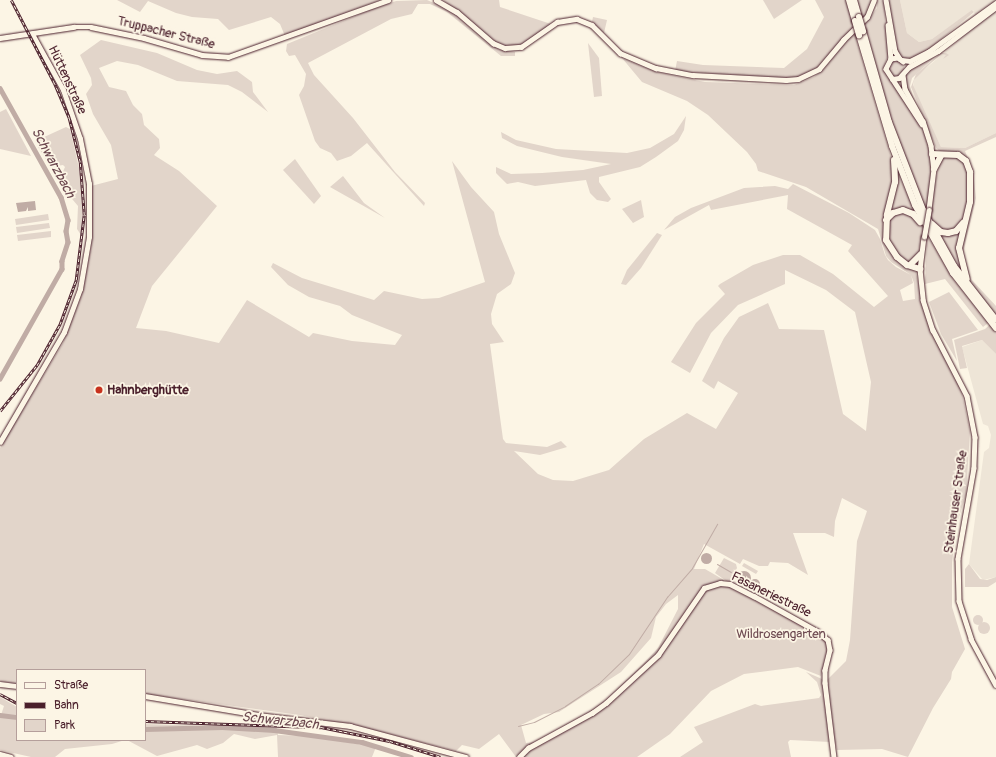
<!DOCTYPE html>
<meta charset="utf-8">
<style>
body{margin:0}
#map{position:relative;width:996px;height:757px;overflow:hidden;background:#fcf5e5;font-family:Pangolin,sans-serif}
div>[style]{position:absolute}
.built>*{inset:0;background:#eee5d7}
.green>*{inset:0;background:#e2d5ca}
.round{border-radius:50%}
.water>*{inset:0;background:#c0aca5}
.stream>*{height:1px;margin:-0.5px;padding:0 0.5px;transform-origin:0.5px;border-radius:0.5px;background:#c0aca5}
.river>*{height:4.5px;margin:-2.25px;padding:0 2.25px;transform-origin:2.25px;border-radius:2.25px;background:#c0aca5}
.roads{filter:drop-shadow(0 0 1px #4a1f2b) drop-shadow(0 0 1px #4a1f2b)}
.secondary>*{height:4.5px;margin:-2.25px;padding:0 2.25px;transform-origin:2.25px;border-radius:2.25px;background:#fcf5e5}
.highway>*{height:6px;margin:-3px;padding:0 3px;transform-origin:3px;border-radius:3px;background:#fcf5e5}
.rail>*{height:2.5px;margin-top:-1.25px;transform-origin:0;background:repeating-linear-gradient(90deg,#fcf5e5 0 3px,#4a1f2b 0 6px);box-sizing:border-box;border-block:1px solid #4a1f2b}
.bridges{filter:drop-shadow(0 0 1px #4a1f2b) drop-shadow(0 0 1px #4a1f2b)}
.secondary-bridge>*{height:4.5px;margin:-2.25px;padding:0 2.25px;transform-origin:2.25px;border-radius:2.25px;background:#fcf5e5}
.highway-bridge>*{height:6px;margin:-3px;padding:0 3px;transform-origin:3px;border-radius:3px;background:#fcf5e5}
.dots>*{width:11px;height:11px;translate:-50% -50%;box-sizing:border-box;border:2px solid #fcf5e5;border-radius:50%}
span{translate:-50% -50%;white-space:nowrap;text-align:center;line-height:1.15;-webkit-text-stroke:3.5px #fcf5e5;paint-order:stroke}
.street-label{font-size:13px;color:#4a1f2b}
.poi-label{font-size:13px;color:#4a1f2b;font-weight:700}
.left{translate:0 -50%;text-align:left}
.park-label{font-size:13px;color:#704c53}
.water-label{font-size:14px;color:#6d4950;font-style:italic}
.legend{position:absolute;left:16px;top:669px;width:130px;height:72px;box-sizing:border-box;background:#fcf5e5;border:1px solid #b59f9b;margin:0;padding:5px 7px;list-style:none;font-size:12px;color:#4a1f2b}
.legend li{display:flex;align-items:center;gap:8px;height:20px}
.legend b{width:20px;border:1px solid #b59f9b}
</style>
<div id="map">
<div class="built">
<div style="clip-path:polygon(900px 0,996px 0,996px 133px,965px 148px,941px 147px,913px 88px,914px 80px,918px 75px,979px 23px,973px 10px,932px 39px,919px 42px,907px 33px)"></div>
<div style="clip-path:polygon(982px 340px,996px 354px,996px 577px,983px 580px,969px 564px,984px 452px,989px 448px,991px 435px,988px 426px,983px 424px,962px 347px)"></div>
</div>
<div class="green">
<div style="clip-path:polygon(117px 0,380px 0,285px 36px,280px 24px,271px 17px,229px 30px,218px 19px,192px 17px,176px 13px,148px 1px,140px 12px)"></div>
<div style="clip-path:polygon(427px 0,450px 10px,486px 41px,500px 50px,515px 52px,515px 56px,501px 56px,447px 12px,430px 4px,418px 4px,412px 14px,391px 19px,308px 63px,314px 75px,353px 118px,395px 172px,425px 203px,424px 206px,367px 143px,351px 156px,337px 161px,331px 153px,320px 148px,315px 141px,299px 95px,304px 86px,306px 74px,295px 55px,289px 56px,286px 51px,287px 44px,370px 10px,396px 1px)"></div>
<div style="clip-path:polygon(443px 0,499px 0,500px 7px,551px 24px,528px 42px,511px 47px,498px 44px)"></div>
<div style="clip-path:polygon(763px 0,802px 0,774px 19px)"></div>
<div style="clip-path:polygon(815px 0,872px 0,864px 18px,862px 14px,852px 24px,853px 28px,817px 68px,798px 77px,785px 78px,675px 71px,677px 61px,703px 65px,784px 68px,807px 49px,824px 17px)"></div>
<div style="clip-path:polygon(877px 0,883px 0,884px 6px,889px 53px,883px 69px,923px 130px,929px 149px,932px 174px,927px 206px,930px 214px,938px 168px,943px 158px,959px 157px,968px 170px,970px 192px,964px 219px,958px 229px,946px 232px,933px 223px,921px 199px,896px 135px,881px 86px,865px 24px,877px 8px)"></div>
<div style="clip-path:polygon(888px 0,900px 0,907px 33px,919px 42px,932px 39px,972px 10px,974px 12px,928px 50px,909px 60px,897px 54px)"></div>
<div style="clip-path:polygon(593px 17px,607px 20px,604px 33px,592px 22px)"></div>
<div style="clip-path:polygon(evenodd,854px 32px,892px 160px,894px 177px,883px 227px,884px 240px,893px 256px,916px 272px,926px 319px,961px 389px,970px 431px,966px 495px,957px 523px,952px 562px,952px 607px,965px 649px,952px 672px,951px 679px,933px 708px,908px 757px,882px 749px,837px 750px,833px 735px,829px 736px,830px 742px,790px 740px,788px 742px,791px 757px,680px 757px,703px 742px,694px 727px,755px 704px,761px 706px,819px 698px,821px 695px,817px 682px,806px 672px,822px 679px,823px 684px,846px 661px,850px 640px,857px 541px,867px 511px,842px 498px,835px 521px,834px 537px,825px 533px,793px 533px,808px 575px,788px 563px,770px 562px,768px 566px,759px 566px,743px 559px,740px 564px,704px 544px,694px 569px,705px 569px,724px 580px,725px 585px,817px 633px,827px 642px,828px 648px,821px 676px,798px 667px,744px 674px,711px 691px,670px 734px,637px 757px,516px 757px,499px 734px,479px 749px,462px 745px,456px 751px,382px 732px,300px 715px,145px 694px,145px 670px,17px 670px,17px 684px,0 681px,0 448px,63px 343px,81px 297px,91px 248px,91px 186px,118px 179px,111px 145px,93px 114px,86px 94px,92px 85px,91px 78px,80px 55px,101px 40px,157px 53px,197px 70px,217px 74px,237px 71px,252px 82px,253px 92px,268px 112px,242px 92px,228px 85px,177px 81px,138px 65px,117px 61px,99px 68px,109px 87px,126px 91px,133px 105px,142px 114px,144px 125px,159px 139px,160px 148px,154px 155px,179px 171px,217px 206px,152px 286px,136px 328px,166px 331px,219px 343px,247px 300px,309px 337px,313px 333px,352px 341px,395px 345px,402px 335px,352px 315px,340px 306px,309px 297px,288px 285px,271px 267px,273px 263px,302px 278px,374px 300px,384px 291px,422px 299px,439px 298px,485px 282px,452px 161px,471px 187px,494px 212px,499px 234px,515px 273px,511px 284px,497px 294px,491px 314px,492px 324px,504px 342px,490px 344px,503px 439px,506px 443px,547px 447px,561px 441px,567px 447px,540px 455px,514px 451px,538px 474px,553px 480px,573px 481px,609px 470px,644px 439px,687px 413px,716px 429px,738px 393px,718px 381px,714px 389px,702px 381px,724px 338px,739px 317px,768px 303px,779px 329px,824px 330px,843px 414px,866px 431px,871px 382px,855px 312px,826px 290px,785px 270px,785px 284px,738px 305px,711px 333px,690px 373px,671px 362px,696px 323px,725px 294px,718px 286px,720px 284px,753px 265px,783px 255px,800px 255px,833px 274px,874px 307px,888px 296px,848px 251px,852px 245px,787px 209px,788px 195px,711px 210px,709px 205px,664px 230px,675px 217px,691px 208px,744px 188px,775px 186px,788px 189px,793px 184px,849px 213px,875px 230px,880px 239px,885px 255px,888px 260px,896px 267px,911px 275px,913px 283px,900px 290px,903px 301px,915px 299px,914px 283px,911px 275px,891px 262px,886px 256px,878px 229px,806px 187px,758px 171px,756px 164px,747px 152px,708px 115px,687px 101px,642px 82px,622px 58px,656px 72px,705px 82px,794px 85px,814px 77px,823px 70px,854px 32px,678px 595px,678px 609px,658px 648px,643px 664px,607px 699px,585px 715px,535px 742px,526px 743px,521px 725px,544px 714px,559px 712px,621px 672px,651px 638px,656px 617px,666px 604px,678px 595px)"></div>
<div style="clip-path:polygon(588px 43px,599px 58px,602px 96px,594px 97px)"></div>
<div style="clip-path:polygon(941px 53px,946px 53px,949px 55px,943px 59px,946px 55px,942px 54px,931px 63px,914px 80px,913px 85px,941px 147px,965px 148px,996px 133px,996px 137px,965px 151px,973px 171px,976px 198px,963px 253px,971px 279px,996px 306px,996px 315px,971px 284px,966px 274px,961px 252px,970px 212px,971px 171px,957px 152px,941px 152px,936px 148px,911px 87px,916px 74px)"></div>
<div style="clip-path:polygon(935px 57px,912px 78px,910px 86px,914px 101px,907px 90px,904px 77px,911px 68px)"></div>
<div class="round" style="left:888px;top:60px;width:16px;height:16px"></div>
<div style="clip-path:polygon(6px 109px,31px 156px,0 149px,0 112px)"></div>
<div style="clip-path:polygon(686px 116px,684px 130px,678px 141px,656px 157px,640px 167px,599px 177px,599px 182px,611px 199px,608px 202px,597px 200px,590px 193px,586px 180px,535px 186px,518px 182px,507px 184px,496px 173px,496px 167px,511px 174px,542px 173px,583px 170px,611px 164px,562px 157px,517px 146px,502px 138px,501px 132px,516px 140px,556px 149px,627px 153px,650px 148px,674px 134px)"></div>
<div style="clip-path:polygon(66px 127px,70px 129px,80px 172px,83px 216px,81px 235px,77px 229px,78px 206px,62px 187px,60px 178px,65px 167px,63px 165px,51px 167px,38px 147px,38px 142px,42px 138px)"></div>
<div style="clip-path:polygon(295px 159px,321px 196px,314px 204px,283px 170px)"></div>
<div style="clip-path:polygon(896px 168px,907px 194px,916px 214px,912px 211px,890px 214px)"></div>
<div style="clip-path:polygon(343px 176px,364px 203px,385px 218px,330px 187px)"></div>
<div style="clip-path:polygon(641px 200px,644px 217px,633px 223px,622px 209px)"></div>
<div style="clip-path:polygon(905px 211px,920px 223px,953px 279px,988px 323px,983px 327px,945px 279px,925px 284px,927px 240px,922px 232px,918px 256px,909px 262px,899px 257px,887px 238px,890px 218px)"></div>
<div style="clip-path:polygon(48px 214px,49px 220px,16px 225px,15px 219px)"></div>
<div style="clip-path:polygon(49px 223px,50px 228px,17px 233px,16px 227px)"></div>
<div style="clip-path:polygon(960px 229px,961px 269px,961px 271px,938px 232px)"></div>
<div style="clip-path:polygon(51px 231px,51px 237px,18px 241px,17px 235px)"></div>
<div style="clip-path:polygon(657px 233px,662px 235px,641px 268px,626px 285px,621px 284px,627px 270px)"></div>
<div style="clip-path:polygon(949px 292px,978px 330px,952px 339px,957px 361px,941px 334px,929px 302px)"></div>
<div style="clip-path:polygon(996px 319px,996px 354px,982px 340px,962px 346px,967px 368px,960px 369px,954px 340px,985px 329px)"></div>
<div style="clip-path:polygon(724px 558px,736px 564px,737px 568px,729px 583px,715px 573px)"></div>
<div style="clip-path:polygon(744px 563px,758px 571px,756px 574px,742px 566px)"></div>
<div style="clip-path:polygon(969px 564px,980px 579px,987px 580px,996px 577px,996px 582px,988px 587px,965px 587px,965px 569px)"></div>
<div class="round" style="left:973px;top:615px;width:10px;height:10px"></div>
<div class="round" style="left:978px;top:622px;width:12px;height:12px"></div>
<div style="clip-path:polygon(0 697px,17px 707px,17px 740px,125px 740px,112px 744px,65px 749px,55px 757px,31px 757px,0 750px,0 718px,4px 706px,0 704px)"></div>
<div style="clip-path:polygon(145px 724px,277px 728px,278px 735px,308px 736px,376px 747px,372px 757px,278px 757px,277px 735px,255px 739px,234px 734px,223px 743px,207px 749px,197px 745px,157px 756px,127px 740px,145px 740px)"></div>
</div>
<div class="water">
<div style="clip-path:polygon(35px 201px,36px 210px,28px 211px,28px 207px,26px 211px,18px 212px,16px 203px)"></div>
<div class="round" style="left:700.5px;top:552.5px;width:11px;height:11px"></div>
<div class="round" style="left:737px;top:571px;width:14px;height:14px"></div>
<div class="round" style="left:750px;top:579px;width:10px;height:10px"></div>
</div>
<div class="stream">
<div style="left:717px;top:564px;width:16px;rotate:30deg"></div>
<div style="left:518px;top:726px;width:16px;rotate:-14deg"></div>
<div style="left:534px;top:722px;width:35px;rotate:-27deg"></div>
<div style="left:565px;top:706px;width:40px;rotate:-34deg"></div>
<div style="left:598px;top:684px;width:43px;rotate:-44.1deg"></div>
<div style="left:629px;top:654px;width:69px;rotate:-56.3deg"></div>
<div style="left:667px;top:597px;width:38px;rotate:-49deg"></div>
<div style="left:692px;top:568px;width:51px;rotate:-60.4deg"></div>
</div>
<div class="river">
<div style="left:0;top:88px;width:125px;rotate:60.8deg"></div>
<div style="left:61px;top:197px;width:24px;rotate:73deg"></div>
<div style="left:68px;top:220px;width:11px;rotate:100deg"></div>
<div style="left:66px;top:231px;width:11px;rotate:80deg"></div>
<div style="left:68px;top:242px;width:20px;rotate:108deg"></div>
<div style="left:62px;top:261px;width:8px;rotate:90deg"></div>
<div style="left:62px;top:269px;width:126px;rotate:119.4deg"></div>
<div style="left:0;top:715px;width:17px;rotate:7deg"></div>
<div style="left:145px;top:729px;width:77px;rotate:-1.5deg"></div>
<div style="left:222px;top:727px;width:52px;rotate:3.3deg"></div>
<div style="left:274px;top:730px;width:89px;rotate:7.8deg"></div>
<div style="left:362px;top:742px;width:51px;rotate:17deg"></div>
</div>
<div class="roads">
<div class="secondary">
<div style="left:436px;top:0;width:24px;rotate:30deg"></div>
<div style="left:457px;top:12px;width:48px;rotate:40.7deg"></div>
<div style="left:493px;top:43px;width:13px;rotate:23deg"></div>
<div style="left:505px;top:48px;width:16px;rotate:-4deg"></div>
<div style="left:521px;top:47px;width:44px;rotate:-34.8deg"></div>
<div style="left:557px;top:22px;width:20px;rotate:-9deg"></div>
<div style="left:577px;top:19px;width:16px;rotate:22deg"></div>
<div style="left:592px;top:25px;width:40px;rotate:45deg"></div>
<div style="left:620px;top:53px;width:39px;rotate:23deg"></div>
<div style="left:656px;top:68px;width:38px;rotate:11deg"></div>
<div style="left:693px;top:75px;width:93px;rotate:3.1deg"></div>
<div style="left:786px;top:80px;width:12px;rotate:-5deg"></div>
<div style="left:798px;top:79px;width:23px;rotate:-25deg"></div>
<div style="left:819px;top:69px;width:38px;rotate:-50deg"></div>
<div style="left:843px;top:40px;width:33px;rotate:-44deg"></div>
<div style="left:867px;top:17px;width:18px;rotate:-68deg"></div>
<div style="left:886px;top:0;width:52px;rotate:80deg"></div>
<div style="left:895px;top:51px;width:9px;rotate:58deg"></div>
<div style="left:888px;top:25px;width:34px;rotate:85deg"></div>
<div style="left:0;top:38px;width:75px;rotate:-8.5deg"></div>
<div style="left:74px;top:27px;width:17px"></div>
<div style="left:91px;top:27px;width:54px;rotate:11.7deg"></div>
<div style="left:144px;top:38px;width:60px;rotate:16.3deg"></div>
<div style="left:202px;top:55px;width:26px;rotate:4deg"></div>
<div style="left:228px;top:57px;width:170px;rotate:-19.6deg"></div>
<div style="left:902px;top:60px;width:8px;rotate:7deg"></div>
<div style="left:910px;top:61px;width:20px;rotate:-27deg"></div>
<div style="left:928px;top:52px;width:84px;rotate:-35.8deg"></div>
<div style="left:903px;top:62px;width:6px;rotate:-141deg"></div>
<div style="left:898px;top:58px;width:7px;rotate:172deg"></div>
<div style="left:891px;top:59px;width:11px;rotate:117deg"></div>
<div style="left:886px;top:69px;width:66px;rotate:56.8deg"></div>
<div style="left:903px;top:75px;width:14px;rotate:82deg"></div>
<div style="left:905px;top:89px;width:37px;rotate:61deg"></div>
<div style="left:923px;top:121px;width:26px;rotate:72deg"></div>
<div style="left:931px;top:146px;width:23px;rotate:83deg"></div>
<div style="left:934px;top:169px;width:41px;rotate:97deg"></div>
<div style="left:892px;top:79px;width:7px;rotate:-8deg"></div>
<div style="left:899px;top:78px;width:15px;rotate:-48deg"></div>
<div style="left:909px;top:67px;width:33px;rotate:-29deg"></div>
<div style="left:938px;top:51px;width:73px;rotate:-37.2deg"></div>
<div style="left:924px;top:237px;width:32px;rotate:97deg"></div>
<div style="left:920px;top:269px;width:31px;rotate:84deg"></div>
<div style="left:923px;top:300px;width:32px;rotate:72deg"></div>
<div style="left:933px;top:330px;width:74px;rotate:62.7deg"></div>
<div style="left:967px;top:396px;width:42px;rotate:79deg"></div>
<div style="left:975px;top:437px;width:31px;rotate:92deg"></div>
<div style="left:974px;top:468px;width:92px;rotate:100deg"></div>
<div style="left:958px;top:559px;width:42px;rotate:88.6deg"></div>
<div style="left:959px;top:601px;width:40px;rotate:72deg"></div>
<div style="left:971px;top:639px;width:52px;rotate:61.5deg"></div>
<div style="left:0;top:442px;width:127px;rotate:-59.8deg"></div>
<div style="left:64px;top:332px;width:46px;rotate:-69.6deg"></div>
<div style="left:80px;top:289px;width:53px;rotate:-80.2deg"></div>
<div style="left:89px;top:237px;width:53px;rotate:-90deg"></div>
<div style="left:89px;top:184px;width:46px;rotate:-101.3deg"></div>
<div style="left:80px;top:139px;width:52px;rotate:-109.1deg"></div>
<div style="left:63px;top:90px;width:64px;rotate:-119deg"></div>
<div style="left:0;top:684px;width:17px;rotate:7deg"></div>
<div style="left:145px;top:696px;width:115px;rotate:9.5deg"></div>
<div style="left:258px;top:715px;width:93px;rotate:6.8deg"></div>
<div style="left:350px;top:726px;width:120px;rotate:15deg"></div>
<div style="left:0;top:754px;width:11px;rotate:15deg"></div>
<div style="left:519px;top:757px;width:13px;rotate:-45deg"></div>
<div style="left:528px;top:748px;width:73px;rotate:-28.7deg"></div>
<div style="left:592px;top:713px;width:17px;rotate:-36deg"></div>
<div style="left:606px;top:703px;width:71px;rotate:-42.7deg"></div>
<div style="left:658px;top:655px;width:81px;rotate:-55.5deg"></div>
<div style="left:704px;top:588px;width:17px;rotate:-17deg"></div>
<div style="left:720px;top:583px;width:10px;rotate:6deg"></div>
<div style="left:730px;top:584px;width:27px;rotate:27deg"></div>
<div style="left:754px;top:596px;width:72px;rotate:29.1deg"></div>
<div style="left:817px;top:631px;width:14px;rotate:39deg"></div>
<div style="left:828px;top:640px;width:10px;rotate:79deg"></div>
<div style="left:830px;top:650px;width:21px;rotate:104deg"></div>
<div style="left:825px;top:670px;width:13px;rotate:90deg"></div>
<div style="left:825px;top:683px;width:75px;rotate:83.1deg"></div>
</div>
<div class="highway">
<div style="left:849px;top:0;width:22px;rotate:74deg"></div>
<div style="left:854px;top:0;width:18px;rotate:74deg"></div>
<div style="left:863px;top:31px;width:95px;rotate:74.1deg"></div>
<div style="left:889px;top:122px;width:94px;rotate:68.9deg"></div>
<div style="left:923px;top:210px;width:64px;rotate:61deg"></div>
<div style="left:954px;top:266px;width:68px;rotate:52.1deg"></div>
<div style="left:859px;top:35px;width:116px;rotate:73.4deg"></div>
<div style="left:892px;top:146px;width:63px;rotate:68.7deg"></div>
<div style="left:915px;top:205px;width:78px;rotate:60.8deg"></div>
<div style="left:953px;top:273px;width:70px;rotate:52deg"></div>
<div style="left:932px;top:154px;width:26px;rotate:2deg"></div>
<div style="left:958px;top:155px;width:10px;rotate:37deg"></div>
<div style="left:966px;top:161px;width:12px;rotate:70deg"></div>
<div style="left:970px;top:172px;width:30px;rotate:90deg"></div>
<div style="left:970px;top:202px;width:47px;rotate:103.4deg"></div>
<div style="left:959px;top:248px;width:32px;rotate:76deg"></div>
<div style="left:894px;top:160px;width:22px;rotate:87deg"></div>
<div style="left:895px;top:182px;width:34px;rotate:104deg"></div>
<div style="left:887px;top:215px;width:25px;rotate:92deg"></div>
<div style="left:886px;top:240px;width:20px;rotate:57deg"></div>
<div style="left:897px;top:257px;width:13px;rotate:39deg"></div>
<div style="left:907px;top:265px;width:14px;rotate:17deg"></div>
<div style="left:934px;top:169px;width:15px;rotate:-62deg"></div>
<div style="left:886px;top:220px;width:10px;rotate:-45deg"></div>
<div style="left:893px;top:213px;width:10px;rotate:-17deg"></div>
<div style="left:903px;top:210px;width:11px;rotate:22deg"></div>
<div style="left:913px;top:214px;width:11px;rotate:49deg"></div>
<div style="left:932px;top:224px;width:12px;rotate:42deg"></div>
<div style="left:941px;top:232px;width:7px;rotate:8deg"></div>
<div style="left:948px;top:233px;width:8px;rotate:-14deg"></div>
<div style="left:956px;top:231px;width:11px;rotate:-49deg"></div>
<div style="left:911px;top:264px;width:14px;rotate:-45deg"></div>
</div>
</div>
<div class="rail">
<div style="left:0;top:411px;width:59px;rotate:-51.2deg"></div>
<div style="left:37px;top:365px;width:47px;rotate:-60.7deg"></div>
<div style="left:60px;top:324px;width:47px;rotate:-70deg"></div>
<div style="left:76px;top:280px;width:65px;rotate:-83deg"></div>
<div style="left:84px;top:215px;width:53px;rotate:-94.3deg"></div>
<div style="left:80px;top:162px;width:45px;rotate:-104deg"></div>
<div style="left:69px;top:118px;width:38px;rotate:-113deg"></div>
<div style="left:54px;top:83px;width:93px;rotate:-117.4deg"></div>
<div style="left:0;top:694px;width:19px;rotate:28deg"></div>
<div style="left:145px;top:721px;width:176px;rotate:2deg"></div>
<div style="left:321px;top:727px;width:70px;rotate:11.5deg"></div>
<div style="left:390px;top:741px;width:53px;rotate:17.4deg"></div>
</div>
<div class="bridges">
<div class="secondary-bridge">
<div style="left:924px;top:237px;width:27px;rotate:-80deg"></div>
</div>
<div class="highway-bridge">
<div style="left:859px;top:17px;width:15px;rotate:74deg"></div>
<div style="left:855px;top:21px;width:15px;rotate:74deg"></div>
</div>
</div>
<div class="dots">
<div style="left:99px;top:390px;background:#c8321e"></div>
</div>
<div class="street-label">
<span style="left:166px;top:33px;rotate:14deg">Truppacher Straße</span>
<span style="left:67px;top:80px;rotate:65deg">Hüttenstraße</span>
<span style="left:956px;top:502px;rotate:-82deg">Steinhauser Straße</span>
<span style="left:771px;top:595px;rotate:26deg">Fasaneriestraße</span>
</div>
<div class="poi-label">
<span class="left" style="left:107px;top:390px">Hahnberghütte</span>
</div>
<div class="park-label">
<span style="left:781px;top:634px">Wildrosengarten</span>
</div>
<div class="water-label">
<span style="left:53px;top:163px;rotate:62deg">Schwarzbach</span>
<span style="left:280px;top:721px;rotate:6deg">Schwarzbach</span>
</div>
<ul class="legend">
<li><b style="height:5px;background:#fcf5e5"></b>Straße</li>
<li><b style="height:5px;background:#4a1f2b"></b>Bahn</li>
<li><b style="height:11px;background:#e2d5ca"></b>Park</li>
</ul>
</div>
